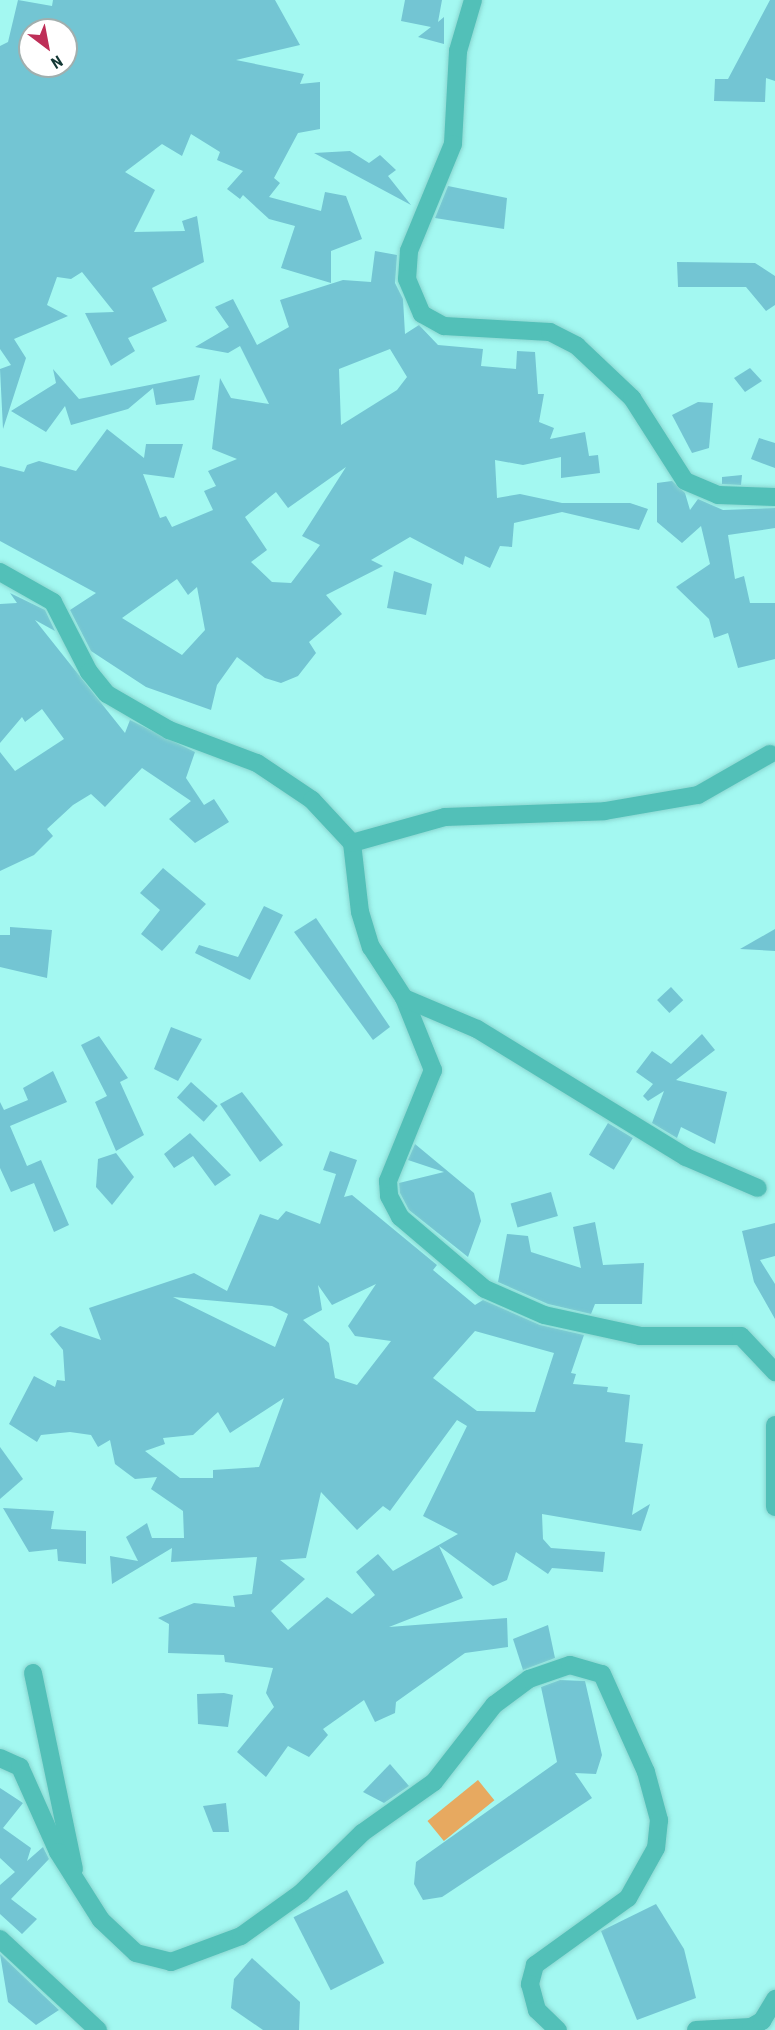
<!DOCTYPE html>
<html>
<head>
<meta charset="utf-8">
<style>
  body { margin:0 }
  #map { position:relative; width:775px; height:2030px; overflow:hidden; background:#a3f8f1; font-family:"Roboto Condensed",sans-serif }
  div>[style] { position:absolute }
  .green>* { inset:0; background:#e7a960; transform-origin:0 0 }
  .building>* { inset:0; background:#73c5d3; transform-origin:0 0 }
  .roads { filter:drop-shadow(0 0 2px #89d5cf) drop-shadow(0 0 2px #89d5cf) }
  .minor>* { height:18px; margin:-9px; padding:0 9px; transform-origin:9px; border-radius:9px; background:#52c0b8 }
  span { translate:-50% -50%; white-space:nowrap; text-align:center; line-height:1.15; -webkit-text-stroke:4.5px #fff; paint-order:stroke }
  .north { position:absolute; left:18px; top:18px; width:60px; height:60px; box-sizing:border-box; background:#fff; border:2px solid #a1afae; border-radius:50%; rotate:148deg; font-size:16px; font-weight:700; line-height:24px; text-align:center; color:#133734 }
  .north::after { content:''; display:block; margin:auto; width:21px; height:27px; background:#be2f58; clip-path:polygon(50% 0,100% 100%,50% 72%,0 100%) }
</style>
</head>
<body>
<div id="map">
  <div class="green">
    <i style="left:478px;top:1780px;width:26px;height:65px;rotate:51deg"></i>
  </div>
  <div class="building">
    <i style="clip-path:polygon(evenodd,18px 0,52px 6px,53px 0,275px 0,300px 45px,236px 60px,304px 74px,300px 84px,320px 82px,320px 129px,298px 133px,274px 178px,280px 183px,269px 197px,321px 211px,325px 192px,346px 196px,362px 239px,331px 251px,331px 283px,281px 268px,295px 226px,269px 219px,243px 195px,240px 199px,227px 189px,243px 171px,217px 160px,220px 152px,191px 134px,182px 156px,162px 144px,125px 172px,155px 190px,134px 232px,185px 231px,182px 221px,197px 216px,204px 262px,152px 288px,167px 321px,128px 338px,135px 351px,111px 366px,85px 313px,114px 312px,82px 272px,71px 279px,57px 277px,47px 305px,68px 316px,14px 339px,26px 358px,3px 429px,0 369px,11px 365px,0 349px,0 46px,8px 42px,18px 0,30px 30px,66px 30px,66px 66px,30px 66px,30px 30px)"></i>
    <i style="clip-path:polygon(405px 0,442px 0,438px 22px,444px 17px,444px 44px,418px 37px,431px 27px,401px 21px)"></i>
    <i style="clip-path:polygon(770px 0,775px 0,775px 81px,766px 78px,765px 102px,714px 101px,715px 79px,728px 79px)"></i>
    <i style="clip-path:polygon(350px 151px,369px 163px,380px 155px,396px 170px,388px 176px,411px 205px,314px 153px)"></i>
    <i style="clip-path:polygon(448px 186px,507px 198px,504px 229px,435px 218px)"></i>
    <i style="clip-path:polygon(evenodd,375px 251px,397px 255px,395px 283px,403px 299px,405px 334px,419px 325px,438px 345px,483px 349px,481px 366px,516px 369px,517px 351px,535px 352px,538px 394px,544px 394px,539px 422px,554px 428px,550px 439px,585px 432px,589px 456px,598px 455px,600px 473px,561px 478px,561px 457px,523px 465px,495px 460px,497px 498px,520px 494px,562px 503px,630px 503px,648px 509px,639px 530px,562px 512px,514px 523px,512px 547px,500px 546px,490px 568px,465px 556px,463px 565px,410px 537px,371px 560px,383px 566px,326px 595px,342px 614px,309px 642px,316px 653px,298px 676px,281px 683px,265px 678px,237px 657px,217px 685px,211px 710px,146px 687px,91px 651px,70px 610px,96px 593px,0 541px,0 466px,24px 472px,27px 465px,39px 461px,76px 471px,107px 429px,144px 458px,146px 444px,183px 444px,174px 478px,143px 474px,160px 518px,166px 516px,172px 527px,213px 510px,204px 491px,216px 486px,208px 471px,237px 459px,212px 449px,220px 378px,231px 398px,269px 404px,240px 346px,228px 353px,195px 347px,229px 327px,215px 307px,233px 299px,257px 345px,289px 327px,280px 300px,343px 280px,371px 282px,375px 251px,390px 349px,407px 377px,397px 390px,341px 425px,339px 369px,390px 349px,375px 251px,346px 467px,302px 536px,320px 545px,291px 583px,272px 582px,251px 562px,267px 550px,245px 517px,276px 492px,288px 508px,346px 467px,375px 251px,177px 579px,188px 595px,197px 587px,205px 630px,182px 655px,122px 618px,177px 579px)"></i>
    <i style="clip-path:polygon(677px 262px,755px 263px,775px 276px,775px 305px,766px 311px,746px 287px,678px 287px)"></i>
    <i style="clip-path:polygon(750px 368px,762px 381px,745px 392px,734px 378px)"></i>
    <i style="clip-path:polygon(53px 369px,79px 399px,200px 375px,194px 400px,156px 405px,153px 388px,128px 409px,71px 425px,65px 406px,46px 432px,11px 411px,56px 383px)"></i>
    <i style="clip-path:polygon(698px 402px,713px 403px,709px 448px,692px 453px,672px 415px)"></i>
    <i style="clip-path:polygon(759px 438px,775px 443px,775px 468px,751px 459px)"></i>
    <i style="clip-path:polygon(742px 475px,741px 485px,722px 484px,722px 477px)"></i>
    <i style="clip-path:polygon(672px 481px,685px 493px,690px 510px,698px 499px,723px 510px,775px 508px,775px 528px,728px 535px,735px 579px,744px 576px,750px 603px,775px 603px,775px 659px,738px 668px,728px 633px,714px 638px,709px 619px,676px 587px,710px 564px,701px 526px,682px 543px,657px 522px,657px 483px)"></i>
    <i style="clip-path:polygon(394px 571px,432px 584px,426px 615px,387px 608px)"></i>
    <i style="clip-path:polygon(10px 593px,45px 610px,55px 631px,35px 620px,125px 733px,130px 720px,195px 752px,186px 778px,204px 805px,214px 799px,229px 822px,195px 843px,169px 819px,191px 801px,142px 768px,105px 807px,91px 794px,73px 805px,47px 829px,53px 836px,34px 855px,0 871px,0 752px,15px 771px,64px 739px,42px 709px,25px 722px,22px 717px,0 743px,0 604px,17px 603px)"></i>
    <i style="clip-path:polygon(163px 868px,206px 904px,162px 951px,141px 934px,160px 910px,140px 893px)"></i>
    <i style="clip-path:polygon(264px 906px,283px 915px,250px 980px,195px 953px,199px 945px,238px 957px)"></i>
    <i style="clip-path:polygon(316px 918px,390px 1027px,373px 1040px,294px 932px)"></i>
    <i style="clip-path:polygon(10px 927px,52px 930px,47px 978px,0 967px,0 935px,10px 935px)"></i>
    <i style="clip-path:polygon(775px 929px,775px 951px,740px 949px)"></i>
    <i style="left:671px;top:987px;width:18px;height:19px;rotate:47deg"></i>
    <i style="clip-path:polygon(171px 1027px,202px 1039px,178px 1081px,154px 1069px)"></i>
    <i style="clip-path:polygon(702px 1034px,715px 1050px,676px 1080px,727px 1092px,715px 1144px,681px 1127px,677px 1138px,652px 1123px,664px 1091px,648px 1101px,643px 1096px,653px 1084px,636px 1072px,652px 1051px,671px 1064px)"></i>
    <i style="clip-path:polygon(99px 1036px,128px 1078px,120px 1082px,144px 1135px,116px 1151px,95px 1102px,107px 1096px,81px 1045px)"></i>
    <i style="clip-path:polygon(53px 1071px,67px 1102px,10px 1126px,27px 1166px,41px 1160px,69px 1225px,54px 1232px,34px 1183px,11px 1192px,0 1168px,0 1102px,4px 1110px,28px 1100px,23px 1088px)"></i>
    <i style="left:191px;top:1082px;width:36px;height:21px;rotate:42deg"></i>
    <i style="clip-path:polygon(242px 1092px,283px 1145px,260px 1162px,220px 1104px)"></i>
    <i style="left:608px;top:1123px;width:29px;height:37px;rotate:31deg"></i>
    <i style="clip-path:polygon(190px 1133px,231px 1175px,215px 1186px,193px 1156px,174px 1168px,164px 1154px)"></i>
    <i style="clip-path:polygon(415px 1144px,474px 1193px,481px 1221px,468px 1257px,409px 1210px,400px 1193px,399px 1183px,444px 1172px,408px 1160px)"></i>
    <i style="clip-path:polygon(evenodd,330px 1151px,357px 1160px,344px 1197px,352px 1195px,437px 1265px,433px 1270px,475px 1305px,483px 1300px,540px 1325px,584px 1335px,571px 1373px,576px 1374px,573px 1384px,608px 1387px,607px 1392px,630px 1395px,625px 1442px,643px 1444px,632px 1515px,650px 1504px,641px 1531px,542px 1514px,543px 1539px,551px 1548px,605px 1552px,603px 1572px,552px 1568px,548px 1574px,516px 1552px,507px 1580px,493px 1586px,439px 1546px,463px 1598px,389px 1627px,507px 1618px,508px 1647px,465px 1653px,396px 1702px,395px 1713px,375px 1722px,364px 1700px,323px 1729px,328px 1735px,309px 1757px,288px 1746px,266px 1777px,237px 1752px,274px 1707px,266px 1693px,273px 1668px,225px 1662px,224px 1655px,168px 1653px,169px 1624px,158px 1618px,194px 1603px,235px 1607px,233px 1596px,252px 1594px,257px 1557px,171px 1562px,172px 1548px,112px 1584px,110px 1556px,138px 1561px,126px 1537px,147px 1523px,152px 1538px,184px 1538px,183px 1511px,151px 1489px,157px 1477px,135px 1479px,115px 1464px,110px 1440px,98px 1447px,91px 1435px,70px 1432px,41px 1435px,37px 1442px,9px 1424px,34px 1376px,55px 1387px,57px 1380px,65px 1381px,63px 1350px,50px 1334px,60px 1326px,101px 1340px,89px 1308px,194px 1273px,227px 1291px,260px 1214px,278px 1220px,286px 1211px,320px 1224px,336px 1174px,323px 1170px,330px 1151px,376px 1284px,348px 1326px,355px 1336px,391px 1341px,357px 1385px,335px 1378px,329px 1343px,303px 1320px,322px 1310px,318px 1285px,332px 1305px,376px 1284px,330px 1151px,173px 1297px,272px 1306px,288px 1314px,275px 1347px,173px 1297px,330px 1151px,475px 1331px,554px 1353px,535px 1412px,477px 1411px,433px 1378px,475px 1331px,330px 1151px,284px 1398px,259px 1467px,213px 1470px,213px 1478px,180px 1478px,145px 1451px,165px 1444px,163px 1438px,193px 1435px,218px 1412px,230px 1433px,284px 1398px,330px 1151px,457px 1420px,467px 1426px,423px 1516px,458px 1534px,393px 1571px,378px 1554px,356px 1572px,375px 1595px,352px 1614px,327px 1597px,288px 1630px,271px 1611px,305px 1579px,280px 1560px,306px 1558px,321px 1492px,357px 1530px,383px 1506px,390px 1511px,457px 1420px)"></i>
    <i style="clip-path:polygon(116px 1153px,134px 1177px,112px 1205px,96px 1187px,98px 1159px)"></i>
    <i style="left:551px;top:1192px;width:25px;height:42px;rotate:74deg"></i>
    <i style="clip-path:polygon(595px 1222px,603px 1265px,644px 1263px,642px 1304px,595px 1304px,591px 1314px,548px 1304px,498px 1282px,507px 1234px,528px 1236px,531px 1252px,581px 1268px,573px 1227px)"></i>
    <i style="clip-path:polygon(775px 1223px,775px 1256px,760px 1260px,775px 1284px,775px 1319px,754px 1282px,742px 1231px)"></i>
    <i style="clip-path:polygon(0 1447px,23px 1479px,0 1499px)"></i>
    <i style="clip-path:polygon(3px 1508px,54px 1511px,51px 1529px,86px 1531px,86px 1564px,58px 1561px,57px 1549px,29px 1552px)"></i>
    <i style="clip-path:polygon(548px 1625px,555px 1658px,523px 1670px,513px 1639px)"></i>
    <i style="clip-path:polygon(560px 1680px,585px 1681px,602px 1755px,596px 1774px,575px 1773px,592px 1798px,442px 1897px,423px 1900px,414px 1884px,416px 1862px,557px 1762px,541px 1687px)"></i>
    <i style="clip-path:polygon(224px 1693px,233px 1695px,228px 1727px,198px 1724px,197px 1694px)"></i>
    <i style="clip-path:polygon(390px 1764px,409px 1786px,384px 1803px,363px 1792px)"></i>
    <i style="clip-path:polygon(0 1788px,23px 1803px,3px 1828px,31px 1848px,27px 1861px,43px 1847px,49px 1859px,11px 1899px,37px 1919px,22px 1934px,0 1914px,0 1885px,15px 1872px,0 1858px)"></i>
    <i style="clip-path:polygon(226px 1803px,229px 1832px,213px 1832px,203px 1806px)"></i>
    <i style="left:347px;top:1890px;width:82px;height:60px;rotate:63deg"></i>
    <i style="clip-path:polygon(656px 1904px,684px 1949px,696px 1998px,637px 2020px,601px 1931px)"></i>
    <i style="clip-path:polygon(0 1954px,43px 1995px,59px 2010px,36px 2025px,8px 2002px)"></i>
    <i style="clip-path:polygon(252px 1958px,300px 2002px,299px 2030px,263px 2030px,231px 2008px,234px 1979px)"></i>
  </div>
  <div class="roads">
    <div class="minor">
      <i style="left:473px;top:0;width:53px;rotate:106.4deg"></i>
      <i style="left:458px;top:51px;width:93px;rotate:93.1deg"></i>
      <i style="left:453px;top:144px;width:116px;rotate:112.4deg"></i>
      <i style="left:409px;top:251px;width:28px;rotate:94deg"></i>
      <i style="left:407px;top:279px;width:38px;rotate:67deg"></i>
      <i style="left:422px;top:314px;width:25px;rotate:29deg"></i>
      <i style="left:444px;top:326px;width:106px;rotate:3.2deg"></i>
      <i style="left:550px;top:332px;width:30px;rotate:27deg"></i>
      <i style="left:577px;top:346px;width:76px;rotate:43.4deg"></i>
      <i style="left:632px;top:398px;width:98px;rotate:57.4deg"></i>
      <i style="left:685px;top:481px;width:36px;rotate:23deg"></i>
      <i style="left:718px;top:495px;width:57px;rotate:2deg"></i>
      <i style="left:0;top:572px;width:61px;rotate:29.5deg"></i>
      <i style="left:53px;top:602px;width:79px;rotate:62.8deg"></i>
      <i style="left:89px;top:672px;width:28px;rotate:51deg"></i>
      <i style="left:107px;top:694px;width:72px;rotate:30.1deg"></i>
      <i style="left:169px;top:730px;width:94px;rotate:20.6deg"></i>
      <i style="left:257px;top:763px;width:66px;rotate:33.9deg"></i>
      <i style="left:312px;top:800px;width:59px;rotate:47.1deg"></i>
      <i style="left:352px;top:843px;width:69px;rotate:83.4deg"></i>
      <i style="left:360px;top:912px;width:37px;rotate:73deg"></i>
      <i style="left:371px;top:947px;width:61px;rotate:57.1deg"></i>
      <i style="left:404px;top:998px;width:78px;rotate:68.1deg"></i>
      <i style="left:433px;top:1070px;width:120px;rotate:112.1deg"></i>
      <i style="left:388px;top:1181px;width:15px;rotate:86deg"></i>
      <i style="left:389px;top:1196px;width:24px;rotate:62deg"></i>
      <i style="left:400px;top:1217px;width:111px;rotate:40.3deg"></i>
      <i style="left:485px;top:1289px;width:64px;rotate:23.8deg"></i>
      <i style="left:544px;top:1315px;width:98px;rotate:12.3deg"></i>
      <i style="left:640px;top:1336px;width:101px"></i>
      <i style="left:741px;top:1336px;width:50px;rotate:46.6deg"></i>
      <i style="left:352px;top:843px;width:97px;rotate:-15.6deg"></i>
      <i style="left:445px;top:817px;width:160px;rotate:-2.1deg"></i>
      <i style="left:605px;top:811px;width:94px;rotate:-9.8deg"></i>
      <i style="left:698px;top:795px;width:83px;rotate:-29.7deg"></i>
      <i style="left:404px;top:998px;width:79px;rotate:23deg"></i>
      <i style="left:477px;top:1029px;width:245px;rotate:31.5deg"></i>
      <i style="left:686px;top:1157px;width:78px;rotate:23.3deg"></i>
      <i style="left:775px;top:1425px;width:82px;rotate:90deg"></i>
      <i style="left:33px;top:1673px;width:200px;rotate:78.2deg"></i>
      <i style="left:0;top:1758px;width:22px;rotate:24deg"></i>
      <i style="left:20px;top:1767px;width:93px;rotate:65.9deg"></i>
      <i style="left:58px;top:1852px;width:80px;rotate:57.7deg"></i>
      <i style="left:101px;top:1920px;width:48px;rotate:43.3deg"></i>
      <i style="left:136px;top:1953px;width:36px;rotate:14deg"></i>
      <i style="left:171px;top:1962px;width:75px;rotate:-20.4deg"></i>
      <i style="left:241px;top:1936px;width:74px;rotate:-35.6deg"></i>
      <i style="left:301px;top:1893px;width:86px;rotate:-44.5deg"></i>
      <i style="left:362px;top:1833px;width:88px;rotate:-35.3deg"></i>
      <i style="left:434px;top:1782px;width:98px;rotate:-52.1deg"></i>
      <i style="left:494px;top:1705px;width:44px;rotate:-36.6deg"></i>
      <i style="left:529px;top:1679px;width:43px;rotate:-18.9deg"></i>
      <i style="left:570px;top:1665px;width:33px;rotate:16deg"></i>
      <i style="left:602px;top:1674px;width:107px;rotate:65.8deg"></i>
      <i style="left:646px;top:1772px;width:50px;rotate:74.8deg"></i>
      <i style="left:659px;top:1820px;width:28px;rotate:96deg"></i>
      <i style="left:656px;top:1848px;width:57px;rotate:119.2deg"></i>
      <i style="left:628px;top:1898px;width:115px;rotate:144.2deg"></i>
      <i style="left:535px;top:1965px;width:20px;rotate:105deg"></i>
      <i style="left:530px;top:1984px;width:27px;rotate:75deg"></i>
      <i style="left:537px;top:2010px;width:29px;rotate:44deg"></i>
      <i style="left:0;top:1939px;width:134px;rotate:42.9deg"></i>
      <i style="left:696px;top:2030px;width:55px;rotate:-3.1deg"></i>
      <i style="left:751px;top:2027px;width:13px;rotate:-29deg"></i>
      <i style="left:762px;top:2021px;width:26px;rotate:-59deg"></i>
    </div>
  </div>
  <div class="north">N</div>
</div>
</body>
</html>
